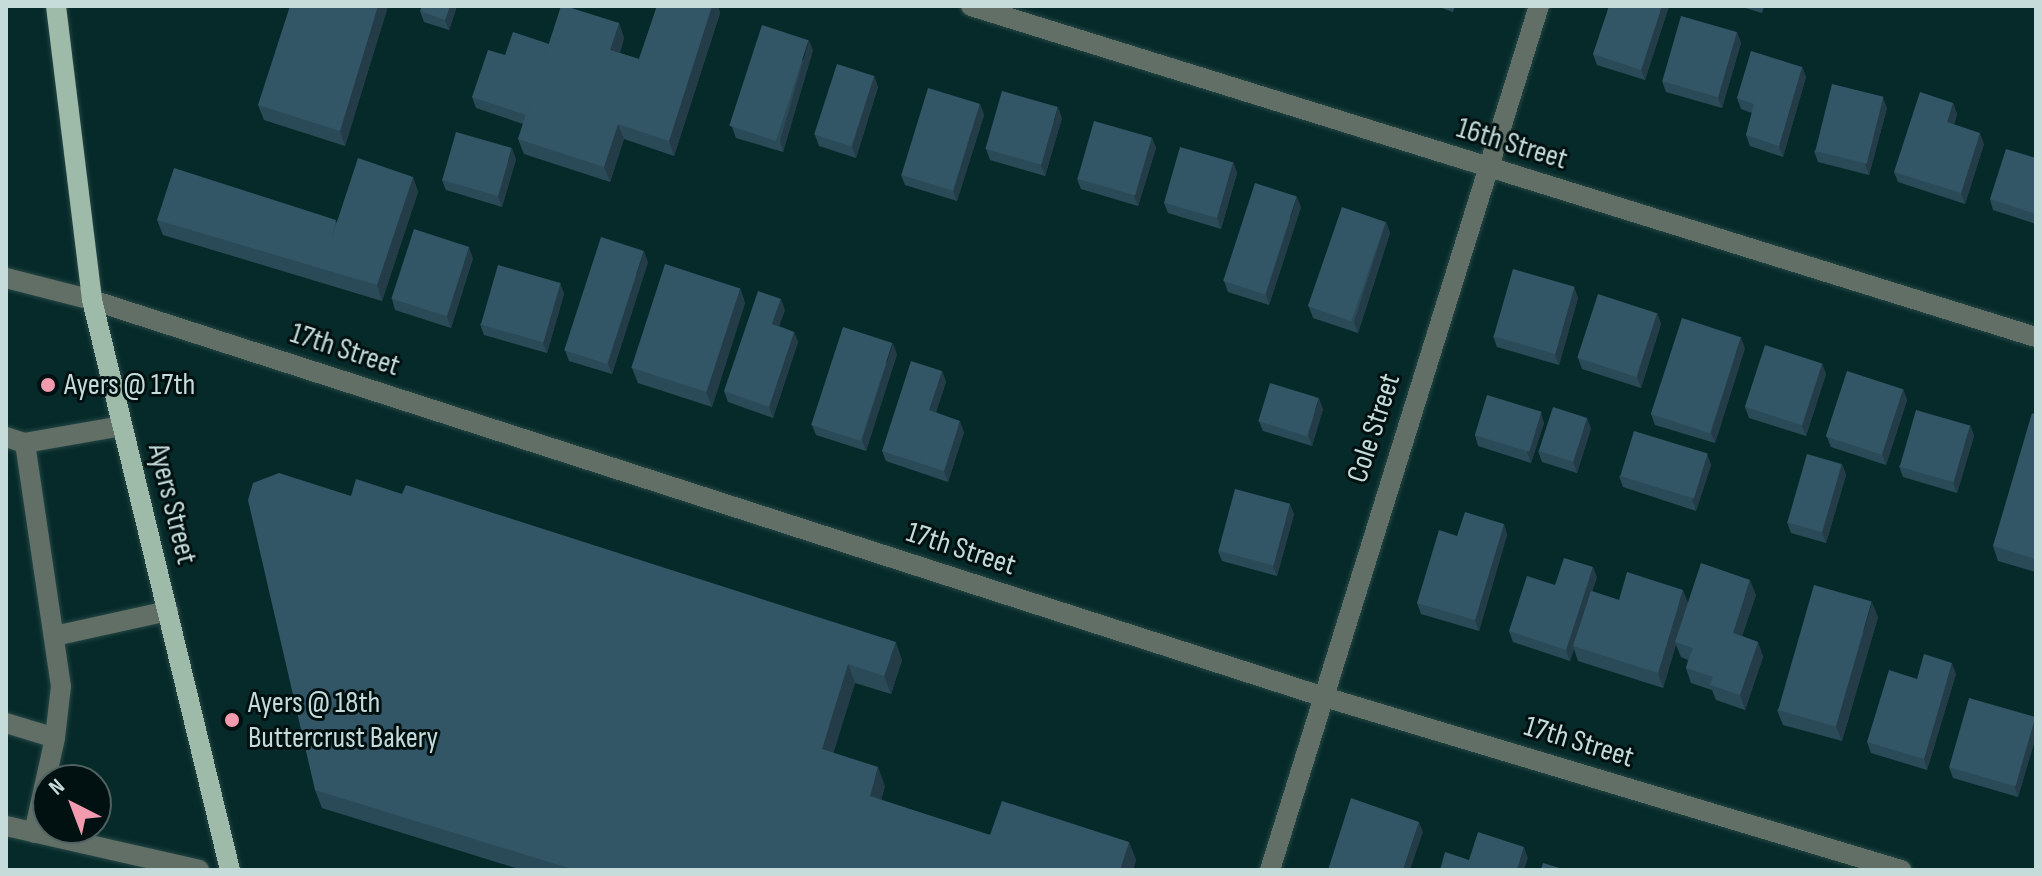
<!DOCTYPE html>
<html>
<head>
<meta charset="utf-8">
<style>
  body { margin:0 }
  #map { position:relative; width:2042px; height:876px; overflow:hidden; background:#062a29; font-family:"Sofia Sans Condensed",sans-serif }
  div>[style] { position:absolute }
  .roads { filter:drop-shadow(0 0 2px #254645) drop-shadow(0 0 2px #254645) }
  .minor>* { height:20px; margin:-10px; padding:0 10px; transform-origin:10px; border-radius:10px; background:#616f66 }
  .major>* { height:20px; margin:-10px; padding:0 10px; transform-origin:10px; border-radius:10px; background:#9ebba9 }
  .wall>* { inset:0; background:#2b4a58 }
  .shaded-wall>* { inset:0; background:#233c47 }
  .building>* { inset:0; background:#325666; transform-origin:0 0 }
  .dots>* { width:22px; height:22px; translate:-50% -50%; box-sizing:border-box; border:4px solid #011010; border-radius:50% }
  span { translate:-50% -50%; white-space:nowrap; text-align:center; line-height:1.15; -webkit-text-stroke:6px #011010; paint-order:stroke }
  .street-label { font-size:30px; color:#c5dcdb }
  .poi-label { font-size:30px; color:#c5dcdb }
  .left { translate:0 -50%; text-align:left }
  .frame { position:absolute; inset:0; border:8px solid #c5dcdb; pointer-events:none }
  .north { position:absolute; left:32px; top:764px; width:80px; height:80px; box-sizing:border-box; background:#011010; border:2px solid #4f6261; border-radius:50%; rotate:318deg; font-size:22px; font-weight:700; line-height:32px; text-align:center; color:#c5dcdb }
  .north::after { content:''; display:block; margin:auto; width:28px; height:36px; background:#f29aae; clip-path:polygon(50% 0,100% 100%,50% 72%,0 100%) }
</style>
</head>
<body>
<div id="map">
  <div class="roads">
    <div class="minor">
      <i style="left:971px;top:6px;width:1115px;rotate:17.27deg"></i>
      <i style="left:6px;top:278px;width:89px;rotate:14.3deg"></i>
      <i style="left:92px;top:300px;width:1291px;rotate:17.86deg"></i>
      <i style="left:1321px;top:696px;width:606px;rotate:16.7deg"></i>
      <i style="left:6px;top:437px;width:20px;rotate:18deg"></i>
      <i style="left:25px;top:443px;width:246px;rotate:81.6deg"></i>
      <i style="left:61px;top:686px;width:52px;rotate:96.6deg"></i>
      <i style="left:25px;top:443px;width:98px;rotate:-9.9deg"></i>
      <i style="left:54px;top:636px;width:117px;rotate:-12.4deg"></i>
      <i style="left:6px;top:723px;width:51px;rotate:17deg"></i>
      <i style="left:55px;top:738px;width:97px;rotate:102.5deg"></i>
      <i style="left:6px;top:826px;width:198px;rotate:12.8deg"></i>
      <i style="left:1270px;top:870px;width:905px;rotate:-72.71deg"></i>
    </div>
    <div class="major">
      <i style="left:56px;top:6px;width:296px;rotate:83deg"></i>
      <i style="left:92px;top:300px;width:586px;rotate:76.39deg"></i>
    </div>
  </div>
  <div class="wall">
    <i style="clip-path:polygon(388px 6px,345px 146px,264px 120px,258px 105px)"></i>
    <i style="clip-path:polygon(457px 6px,449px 30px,424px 22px,420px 11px)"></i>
    <i style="clip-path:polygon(657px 6px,718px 6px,720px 13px,674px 156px,624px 139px,610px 182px,524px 154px,518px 139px,523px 124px,476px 108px,472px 97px,505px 55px,549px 44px,619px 23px,624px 38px,620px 53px,639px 59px)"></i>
    <i style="clip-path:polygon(1436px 6px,1455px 6px,1453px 12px)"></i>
    <i style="clip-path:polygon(1669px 6px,1645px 80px,1597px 65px,1593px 54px)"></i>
    <i style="clip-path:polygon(1739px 6px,1764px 6px,1762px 13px)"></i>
    <i style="clip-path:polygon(1737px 32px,1741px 43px,1722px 108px,1666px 92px,1662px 81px)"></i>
    <i style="clip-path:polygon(813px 50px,783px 152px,736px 138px,732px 127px)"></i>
    <i style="clip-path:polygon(1802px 67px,1806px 77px,1783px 157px,1750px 146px,1746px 135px,1752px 113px,1741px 109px,1737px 98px)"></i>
    <i style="clip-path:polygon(874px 76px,878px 87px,856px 158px,819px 146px,815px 135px)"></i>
    <i style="clip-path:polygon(1953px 103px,1957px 114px,1954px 125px,1984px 144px,1965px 204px,1898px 182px,1894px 172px)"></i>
    <i style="clip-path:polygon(980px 104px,984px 115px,957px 201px,905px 185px,901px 175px)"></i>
    <i style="clip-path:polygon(1887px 108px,1869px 175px,1818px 162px,1814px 151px)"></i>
    <i style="clip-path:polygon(1062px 118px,1045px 176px,990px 160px,986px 149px)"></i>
    <i style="clip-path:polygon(1152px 138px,1156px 148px,1138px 206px,1081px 189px,1077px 179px)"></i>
    <i style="clip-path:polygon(2036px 158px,2036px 224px,1993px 210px,1990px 199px)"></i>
    <i style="clip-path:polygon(516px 159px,502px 207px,446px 190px,442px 180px)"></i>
    <i style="clip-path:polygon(1233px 162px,1237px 173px,1221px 229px,1168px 213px,1164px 203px)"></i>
    <i style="clip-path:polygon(413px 177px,418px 192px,382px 301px,163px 235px,157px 220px,337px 222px)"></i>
    <i style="clip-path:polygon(1301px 207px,1269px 305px,1228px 292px,1224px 281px)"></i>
    <i style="clip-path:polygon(1386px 222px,1390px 233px,1358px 333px,1313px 318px,1309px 307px)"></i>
    <i style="clip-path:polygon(473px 258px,451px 328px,395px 310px,392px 299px)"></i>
    <i style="clip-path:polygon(648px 262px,612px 374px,569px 361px,565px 350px)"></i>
    <i style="clip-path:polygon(560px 283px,564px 294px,547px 353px,484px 335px,480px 324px)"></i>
    <i style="clip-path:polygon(1574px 287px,1578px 298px,1559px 365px,1497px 347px,1493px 336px)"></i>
    <i style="clip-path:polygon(740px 288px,745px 303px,712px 407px,638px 383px,632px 368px)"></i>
    <i style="clip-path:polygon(785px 310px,779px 326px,794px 332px,798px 342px,773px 418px,728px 402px,724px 391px)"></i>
    <i style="clip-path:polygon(1657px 313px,1661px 324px,1641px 388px,1582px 369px,1578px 358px)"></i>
    <i style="clip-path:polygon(1745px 348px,1715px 443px,1655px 425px,1651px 414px)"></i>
    <i style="clip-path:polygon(897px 354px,866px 451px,816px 435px,812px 425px)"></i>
    <i style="clip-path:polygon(1822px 364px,1826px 374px,1806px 436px,1749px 418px,1745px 407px)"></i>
    <i style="clip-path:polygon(942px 371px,946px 382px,936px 412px,964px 432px,948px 482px,886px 461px,882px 451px)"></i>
    <i style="clip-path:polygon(1903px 389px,1907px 400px,1886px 465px,1831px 447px,1827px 437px)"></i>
    <i style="clip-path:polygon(1323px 409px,1312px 446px,1263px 431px,1259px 421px)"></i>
    <i style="clip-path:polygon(2036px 415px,2036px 572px,1998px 561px,1993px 546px)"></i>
    <i style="clip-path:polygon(1544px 423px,1531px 463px,1478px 446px,1475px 435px)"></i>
    <i style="clip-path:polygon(1970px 425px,1974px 436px,1957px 493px,1903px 477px,1899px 466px)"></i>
    <i style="clip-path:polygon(1591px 428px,1577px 473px,1542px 462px,1538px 451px)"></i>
    <i style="clip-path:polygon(1707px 454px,1711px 465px,1696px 511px,1623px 487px,1619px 476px)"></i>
    <i style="clip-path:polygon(1842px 464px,1846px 475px,1826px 543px,1791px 533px,1787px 522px)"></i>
    <i style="clip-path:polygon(351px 496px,902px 660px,891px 694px,855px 683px,833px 753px,885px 786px,881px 800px,990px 835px,1129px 842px,1136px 860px,1133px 870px,522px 870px,322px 808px,315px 790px)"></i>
    <i style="clip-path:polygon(1294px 514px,1277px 576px,1222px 561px,1218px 551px)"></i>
    <i style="clip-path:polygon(1504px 524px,1507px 535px,1479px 631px,1421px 614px,1417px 603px,1457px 536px)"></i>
    <i style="clip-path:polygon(1597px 577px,1592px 591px,1619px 600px,1688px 603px,1756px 595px,1742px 636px,1758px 642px,1763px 657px,1745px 710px,1716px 700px,1712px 690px,1691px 683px,1686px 668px,1688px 660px,1681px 657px,1676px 645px,1663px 688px,1578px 661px,1574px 649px,1570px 661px,1513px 642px,1509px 631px,1555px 585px)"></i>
    <i style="clip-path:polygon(1878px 617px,1842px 741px,1783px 725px,1777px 710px)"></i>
    <i style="clip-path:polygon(1956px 674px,1927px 770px,1871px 753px,1867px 742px)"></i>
    <i style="clip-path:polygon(2036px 721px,2036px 736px,2018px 797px,1953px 778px,1949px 767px)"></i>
  </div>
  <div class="shaded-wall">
    <i style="clip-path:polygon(378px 6px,388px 6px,345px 146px,340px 131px)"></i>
    <i style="clip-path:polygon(450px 6px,457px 6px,449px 30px,445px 20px)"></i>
    <i style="clip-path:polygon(712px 6px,718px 6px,720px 13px,674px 156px,669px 141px)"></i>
    <i style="clip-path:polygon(1662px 6px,1669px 6px,1645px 80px,1641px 70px)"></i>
    <i style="clip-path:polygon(619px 23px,624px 38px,616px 65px,610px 50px)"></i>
    <i style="clip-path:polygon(1737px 32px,1741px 43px,1722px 108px,1718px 98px)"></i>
    <i style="clip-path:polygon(809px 40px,813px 50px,783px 152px,780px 141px)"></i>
    <i style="clip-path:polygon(1802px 67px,1806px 77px,1783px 157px,1779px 146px)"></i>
    <i style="clip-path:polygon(874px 76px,878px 87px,856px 158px,852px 147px)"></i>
    <i style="clip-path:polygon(1883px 97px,1887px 108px,1869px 175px,1865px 164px)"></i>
    <i style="clip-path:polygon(1953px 103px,1957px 114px,1951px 133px,1947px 122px)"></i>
    <i style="clip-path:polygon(980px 104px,984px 115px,957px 201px,953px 191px)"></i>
    <i style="clip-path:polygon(1058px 107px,1062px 118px,1045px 176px,1041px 165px)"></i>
    <i style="clip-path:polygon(618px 124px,624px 139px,610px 182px,604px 167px)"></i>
    <i style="clip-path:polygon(1980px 133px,1984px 144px,1965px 204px,1961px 193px)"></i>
    <i style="clip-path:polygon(1152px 138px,1156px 148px,1138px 206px,1134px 196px)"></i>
    <i style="clip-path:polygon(512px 148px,516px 159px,502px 207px,498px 196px)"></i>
    <i style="clip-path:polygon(1233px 162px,1237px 173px,1221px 229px,1217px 218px)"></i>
    <i style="clip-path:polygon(413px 177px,418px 192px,382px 301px,377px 285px)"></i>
    <i style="clip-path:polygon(1297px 197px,1301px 207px,1269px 305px,1266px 294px)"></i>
    <i style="clip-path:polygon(1386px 222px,1390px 233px,1358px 333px,1354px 322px)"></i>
    <i style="clip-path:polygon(469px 247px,473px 258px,451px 328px,447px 317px)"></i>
    <i style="clip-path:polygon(644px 251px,648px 262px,612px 374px,608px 363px)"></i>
    <i style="clip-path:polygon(560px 283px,564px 294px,547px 353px,543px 343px)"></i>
    <i style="clip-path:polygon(1574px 287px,1578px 298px,1559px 365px,1555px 355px)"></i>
    <i style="clip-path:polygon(740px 288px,745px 303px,712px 407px,706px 392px)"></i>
    <i style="clip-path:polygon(781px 299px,785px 310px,776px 334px,772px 324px)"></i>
    <i style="clip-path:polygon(1657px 313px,1661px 324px,1641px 388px,1637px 377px)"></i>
    <i style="clip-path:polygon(794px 332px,798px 342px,773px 418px,769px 407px)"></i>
    <i style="clip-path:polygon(1741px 337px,1745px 348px,1715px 443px,1711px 433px)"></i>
    <i style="clip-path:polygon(893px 343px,897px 354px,866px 451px,862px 440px)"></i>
    <i style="clip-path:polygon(1822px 364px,1826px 374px,1806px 436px,1802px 426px)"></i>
    <i style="clip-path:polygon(942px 371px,946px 382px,933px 421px,929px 410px)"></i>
    <i style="clip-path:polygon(1903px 389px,1907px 400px,1886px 465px,1882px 454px)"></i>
    <i style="clip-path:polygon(1319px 398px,1323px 409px,1312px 446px,1308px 435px)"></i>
    <i style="clip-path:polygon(1541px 412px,1544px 423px,1531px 463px,1527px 452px)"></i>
    <i style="clip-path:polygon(1587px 418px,1591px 428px,1577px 473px,1573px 462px)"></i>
    <i style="clip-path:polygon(960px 421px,964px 432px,948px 482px,944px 471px)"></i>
    <i style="clip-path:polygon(1970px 425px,1974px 436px,1957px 493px,1953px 482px)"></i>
    <i style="clip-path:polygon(1707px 454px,1711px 465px,1696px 511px,1692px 500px)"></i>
    <i style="clip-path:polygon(1842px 464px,1846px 475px,1826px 543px,1822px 532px)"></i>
    <i style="clip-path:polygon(1290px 504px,1294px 514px,1277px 576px,1273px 566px)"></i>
    <i style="clip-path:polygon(1504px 524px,1507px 535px,1479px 631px,1475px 620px)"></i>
    <i style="clip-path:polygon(1593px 567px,1597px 577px,1575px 646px,1573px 646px,1574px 649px,1570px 661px,1566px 650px)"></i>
    <i style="clip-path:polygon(1750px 580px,1756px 595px,1738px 648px,1733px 633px)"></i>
    <i style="clip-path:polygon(1683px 590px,1689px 605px,1675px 642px,1676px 645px,1663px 688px,1658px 673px)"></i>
    <i style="clip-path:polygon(1872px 602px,1878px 617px,1842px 741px,1836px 726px)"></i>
    <i style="clip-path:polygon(896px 642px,902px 660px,891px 694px,884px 676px)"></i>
    <i style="clip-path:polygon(1758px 642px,1763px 657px,1745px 710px,1740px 695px)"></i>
    <i style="clip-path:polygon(1952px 663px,1956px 674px,1927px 770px,1924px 759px)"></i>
    <i style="clip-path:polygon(848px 664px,855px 683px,829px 768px,822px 749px)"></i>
    <i style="clip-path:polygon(2035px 717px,2036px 721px,2036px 736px,2018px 797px,2014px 786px)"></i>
    <i style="clip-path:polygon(878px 767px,885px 786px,877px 815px,870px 796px)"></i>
    <i style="clip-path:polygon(1419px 822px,1423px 832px,1410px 870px,1403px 870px)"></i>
    <i style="clip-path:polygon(1129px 842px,1136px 860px,1133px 870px,1120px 870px)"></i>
    <i style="clip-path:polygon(1524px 847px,1528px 858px,1524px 870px,1517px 870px)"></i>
  </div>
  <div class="building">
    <i style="clip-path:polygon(290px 6px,378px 6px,340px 131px,258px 105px)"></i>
    <i style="clip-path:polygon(422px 6px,450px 6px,445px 20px,420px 11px)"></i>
    <i style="clip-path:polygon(561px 6px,565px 6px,619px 23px,610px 50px,639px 59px,657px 6px,712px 6px,669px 141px,618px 124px,604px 167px,518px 139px)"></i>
    <i style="clip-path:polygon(1609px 6px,1662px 6px,1641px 70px,1593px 54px)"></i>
    <i style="left:1681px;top:16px;width:58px;height:68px;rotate:16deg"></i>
    <i style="left:762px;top:25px;width:49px;height:106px;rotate:18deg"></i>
    <i style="clip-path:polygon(513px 32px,549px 44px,526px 115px,472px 97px,488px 50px,505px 55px)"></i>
    <i style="clip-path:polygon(1751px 51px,1802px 67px,1779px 146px,1746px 135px,1754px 104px,1737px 98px)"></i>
    <i style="left:837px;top:64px;width:39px;height:74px;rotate:18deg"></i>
    <i style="left:1832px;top:84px;width:53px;height:69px;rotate:14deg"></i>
    <i style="left:928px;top:88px;width:54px;height:91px;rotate:17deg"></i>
    <i style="left:1002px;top:91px;width:58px;height:60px;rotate:16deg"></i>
    <i style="clip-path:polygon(1920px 92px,1953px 103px,1947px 122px,1980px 133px,1961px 193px,1894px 172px)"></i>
    <i style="left:1094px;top:121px;width:60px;height:60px;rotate:16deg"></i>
    <i style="left:456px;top:132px;width:58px;height:50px;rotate:16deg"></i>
    <i style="left:1180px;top:147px;width:55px;height:58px;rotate:16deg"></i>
    <i style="clip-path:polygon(2006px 149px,2036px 158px,2036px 214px,1990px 199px)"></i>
    <i style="clip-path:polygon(358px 158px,413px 177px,377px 285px,157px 220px,174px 168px,336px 220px,332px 237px)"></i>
    <i style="left:1255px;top:183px;width:44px;height:103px;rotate:18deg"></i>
    <i style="left:1342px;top:207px;width:46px;height:105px;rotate:19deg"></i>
    <i style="left:414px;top:229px;width:58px;height:73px;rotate:18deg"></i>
    <i style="left:601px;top:237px;width:45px;height:119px;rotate:18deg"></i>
    <i style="left:665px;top:264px;width:79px;height:109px;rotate:18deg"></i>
    <i style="left:498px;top:265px;width:65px;height:62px;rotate:16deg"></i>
    <i style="left:1513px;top:269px;width:64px;height:70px;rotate:16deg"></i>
    <i style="clip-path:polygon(758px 291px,781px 299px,772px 324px,794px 332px,769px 407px,724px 391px)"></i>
    <i style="left:1598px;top:294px;width:62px;height:67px;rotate:18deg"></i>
    <i style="left:1682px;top:318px;width:62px;height:101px;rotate:18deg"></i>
    <i style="left:843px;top:327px;width:52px;height:103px;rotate:18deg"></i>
    <i style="left:1765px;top:345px;width:60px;height:65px;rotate:18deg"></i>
    <i style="clip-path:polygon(911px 361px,942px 371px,929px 410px,960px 421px,944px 471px,882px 451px)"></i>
    <i style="left:1847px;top:371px;width:59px;height:69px;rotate:18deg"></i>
    <i style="left:1270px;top:383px;width:51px;height:40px;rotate:17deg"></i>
    <i style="left:1487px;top:395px;width:57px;height:42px;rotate:17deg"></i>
    <i style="left:1553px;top:407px;width:36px;height:46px;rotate:18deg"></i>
    <i style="left:1916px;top:410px;width:56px;height:59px;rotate:16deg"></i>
    <i style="clip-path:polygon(2032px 413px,2036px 415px,2036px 559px,1993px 546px)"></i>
    <i style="left:1634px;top:431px;width:77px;height:47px;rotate:17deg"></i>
    <i style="left:1807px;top:454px;width:36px;height:71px;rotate:16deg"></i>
    <i style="clip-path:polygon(279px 473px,351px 496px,356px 479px,402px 494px,406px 485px,896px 642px,884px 676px,848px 664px,822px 749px,878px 767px,870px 796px,990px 835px,1002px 801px,1129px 842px,1120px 870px,575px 870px,315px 790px,248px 500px,253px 483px)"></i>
    <i style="left:1235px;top:489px;width:57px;height:64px;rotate:15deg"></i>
    <i style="clip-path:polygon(1465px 512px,1504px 524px,1475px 620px,1417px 603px,1439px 530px,1457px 536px)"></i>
    <i style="clip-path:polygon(1564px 558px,1593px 567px,1566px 650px,1509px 631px,1527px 576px,1555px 585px)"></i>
    <i style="clip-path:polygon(1701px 563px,1750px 580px,1733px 633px,1758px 642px,1740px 695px,1710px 685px,1713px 677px,1686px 668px,1693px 648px,1675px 642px)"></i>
    <i style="clip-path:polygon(1627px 572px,1683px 590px,1658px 673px,1573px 646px,1591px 591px,1619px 600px)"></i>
    <i style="left:1814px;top:585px;width:60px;height:130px;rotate:16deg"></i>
    <i style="clip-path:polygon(1924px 654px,1952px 663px,1924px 759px,1867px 742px,1889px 670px,1917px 679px)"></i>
    <i style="left:1969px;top:698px;width:69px;height:72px;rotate:16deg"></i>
    <i style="clip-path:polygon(1351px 798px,1419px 822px,1403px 870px,1328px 870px)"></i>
    <i style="clip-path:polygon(1478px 832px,1524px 847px,1517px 870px,1440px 870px,1445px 852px,1469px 860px)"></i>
    <i style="clip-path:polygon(1543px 863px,1566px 870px,1541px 870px)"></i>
  </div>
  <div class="dots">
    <i style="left:48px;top:385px;background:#f29aae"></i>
    <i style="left:232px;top:720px;background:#f29aae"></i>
  </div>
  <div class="street-label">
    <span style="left:1512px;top:144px;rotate:17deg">16th Street</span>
    <span style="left:345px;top:350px;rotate:18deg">17th Street</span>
    <span style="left:1374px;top:428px;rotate:-72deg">Cole Street</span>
    <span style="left:172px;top:504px;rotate:76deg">Ayers Street</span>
    <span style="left:961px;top:549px;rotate:18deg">17th Street</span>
    <span style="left:1579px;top:742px;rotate:17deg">17th Street</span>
  </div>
  <div class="poi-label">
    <span class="left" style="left:64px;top:385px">Ayers @ 17th</span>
    <span class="left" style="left:248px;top:720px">Ayers @ 18th<br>Buttercrust Bakery</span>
  </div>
  <div class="frame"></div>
  <div class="north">N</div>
</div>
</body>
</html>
